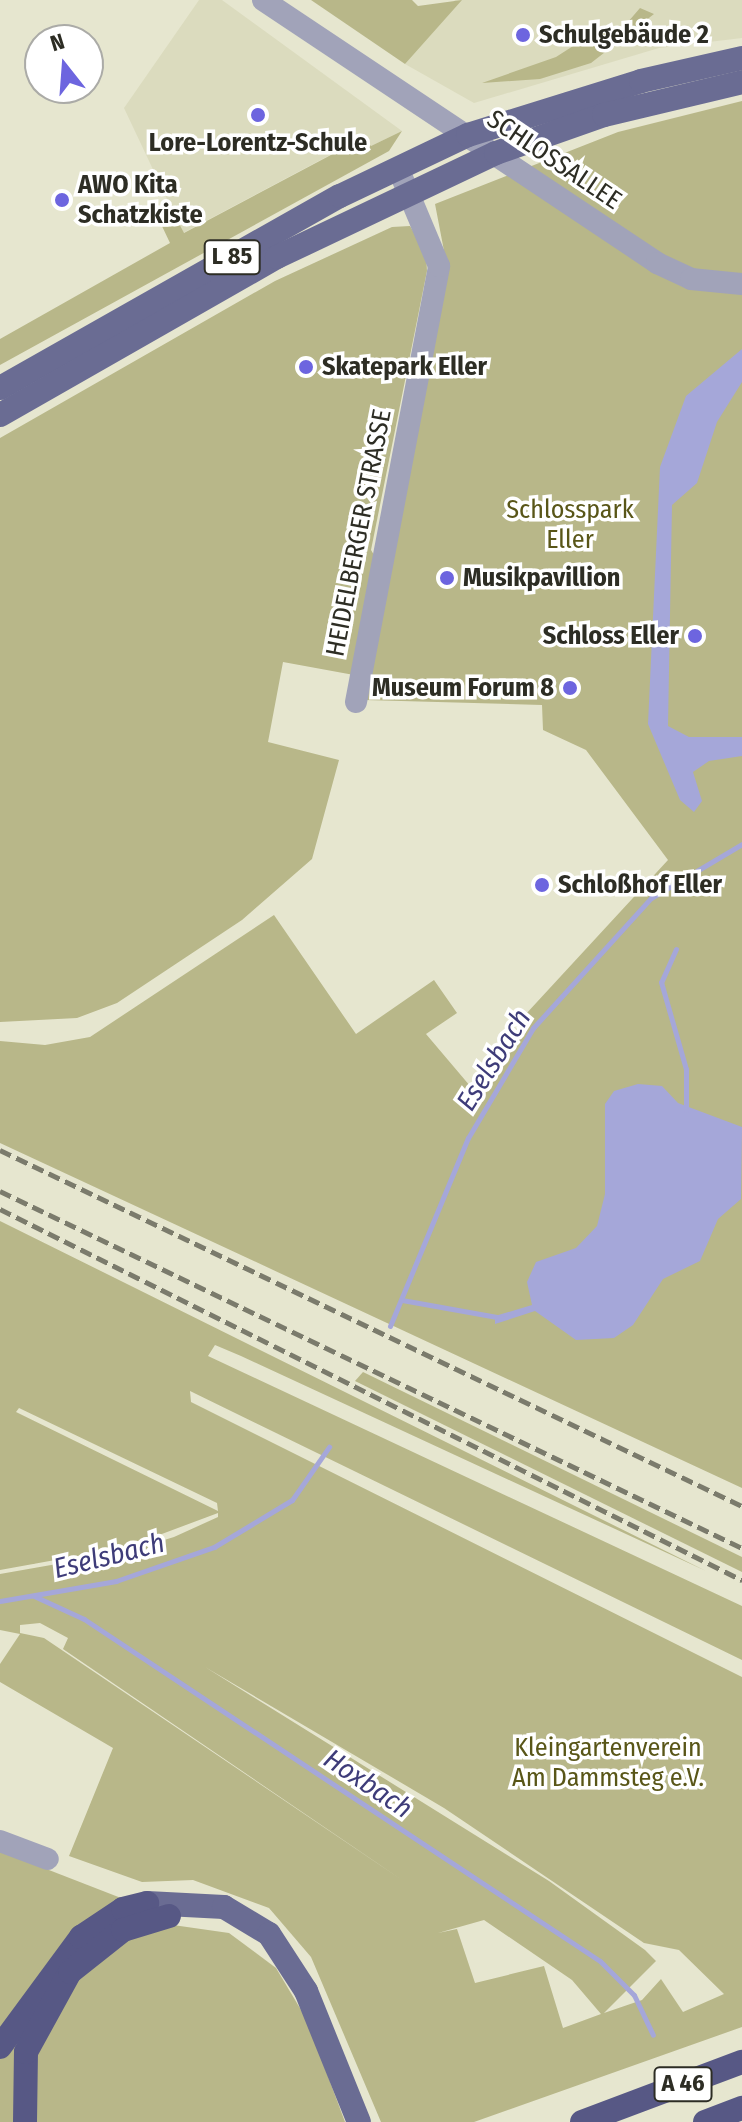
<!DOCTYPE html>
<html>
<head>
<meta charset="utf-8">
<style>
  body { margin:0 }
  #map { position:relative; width:742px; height:2122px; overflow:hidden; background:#e6e6cf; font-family:"Fira Sans Condensed",sans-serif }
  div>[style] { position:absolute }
  .built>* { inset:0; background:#dbdbbe }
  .green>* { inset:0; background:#b8b789 }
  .water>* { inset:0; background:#a5a7d9 }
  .stream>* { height:5px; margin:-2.5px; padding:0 2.5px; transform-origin:2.5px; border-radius:2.5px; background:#a5a7d9 }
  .minor>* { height:22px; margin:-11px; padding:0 11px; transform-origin:11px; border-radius:11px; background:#a1a3b9 }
  .major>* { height:24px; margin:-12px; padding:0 12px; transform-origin:12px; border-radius:12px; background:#6a6c93 }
  .highway>* { height:24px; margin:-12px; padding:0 12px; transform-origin:12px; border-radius:12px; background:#575885 }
  .rail>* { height:5px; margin-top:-2.5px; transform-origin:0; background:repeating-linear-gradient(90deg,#7b7b6c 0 12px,transparent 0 18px) }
  .dots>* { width:22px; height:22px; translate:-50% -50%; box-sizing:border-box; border:4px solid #fff; border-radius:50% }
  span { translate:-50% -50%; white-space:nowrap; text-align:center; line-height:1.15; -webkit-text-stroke:7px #fff; paint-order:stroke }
  .shield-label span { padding:2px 6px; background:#fff; border:2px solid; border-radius:6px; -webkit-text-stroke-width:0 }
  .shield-label { font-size:24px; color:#2d2d24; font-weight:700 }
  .poi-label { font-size:26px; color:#2d2d24; font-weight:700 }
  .left { translate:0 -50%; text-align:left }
  .right { translate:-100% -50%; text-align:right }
  .street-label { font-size:26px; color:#2d2d24 }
  .park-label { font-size:26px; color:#595618 }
  .water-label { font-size:28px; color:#3e3c79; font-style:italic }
  .north { position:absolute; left:24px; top:24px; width:80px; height:80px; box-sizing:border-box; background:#fff; border:2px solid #ababa7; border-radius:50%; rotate:343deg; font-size:22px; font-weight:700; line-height:32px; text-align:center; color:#2d2d24 }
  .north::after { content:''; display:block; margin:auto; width:28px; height:36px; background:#6d65df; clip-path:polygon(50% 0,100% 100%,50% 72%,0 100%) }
</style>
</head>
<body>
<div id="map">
  <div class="built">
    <i style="clip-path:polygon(199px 0,222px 0,402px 131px,371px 146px,362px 138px,183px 233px,124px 108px)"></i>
    <i style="clip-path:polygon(455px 0,742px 0,742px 38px,659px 48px,474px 103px,405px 64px)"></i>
  </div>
  <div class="green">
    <i style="clip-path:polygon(311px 0,412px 0,418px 6px,462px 0,405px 64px)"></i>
    <i style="clip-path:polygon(640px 8px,654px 14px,591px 63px,540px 79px,482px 83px,556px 57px,598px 30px,609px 44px)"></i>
    <i style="clip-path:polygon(742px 101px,742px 1488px,0 1143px,0 1041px,45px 1045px,90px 1037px,274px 915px,356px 1034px,434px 980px,457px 1013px,426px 1034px,476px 1093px,525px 1015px,668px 860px,586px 750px,543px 730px,542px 705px,365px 700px,445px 256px,435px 204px,618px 132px)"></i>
    <i style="clip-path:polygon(402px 131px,389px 151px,0 365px,0 339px,170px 243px,161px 224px,175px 216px,184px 233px,363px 138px,371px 146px)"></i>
    <i style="clip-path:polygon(410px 226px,426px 252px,427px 271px,371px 550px,380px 565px,354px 675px,283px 662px,268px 742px,339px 760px,312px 859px,242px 920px,117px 1003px,77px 1018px,0 1022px,0 438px,275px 281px,392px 227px)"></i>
    <i style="clip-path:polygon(evenodd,0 1221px,706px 1571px,241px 1356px,215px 1345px,208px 1356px,742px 1606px,742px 1660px,190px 1391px,191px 1402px,742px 1677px,742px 2027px,474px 2122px,381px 2122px,311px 1957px,269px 1908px,193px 1880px,142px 1882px,69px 1856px,113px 1748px,0 1682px,0 1664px,20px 1634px,0 1630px,0 1574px,125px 1552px,174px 1537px,218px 1517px,218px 1513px,127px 1547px,0 1570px,0 1221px,19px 1408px,217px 1503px,218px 1511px,16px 1412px,19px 1408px,0 1221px,40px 1623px,68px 1638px,63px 1649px,405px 1882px,44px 1638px,20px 1633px,20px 1625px,40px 1623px,0 1221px,205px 1667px,444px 1808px,644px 1943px,679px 1950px,724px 1994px,683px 2012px,661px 1979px,642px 2000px,604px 2013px,656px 1961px,645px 1950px,549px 1881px,205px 1667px,0 1221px,484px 1920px,572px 1980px,601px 2014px,563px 2028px,544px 1966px,475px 1983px,457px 1929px,438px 1933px,484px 1920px)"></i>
    <i style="clip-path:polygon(363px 1372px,742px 1557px,742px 1572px,355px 1381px)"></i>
    <i style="clip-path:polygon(0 1851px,121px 1898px,0 2035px)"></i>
    <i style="clip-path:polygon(166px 1924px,229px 1933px,276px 1968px,307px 2020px,345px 2122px,35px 2122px,31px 2101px,39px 2041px,67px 1990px,114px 1942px)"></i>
    <i style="clip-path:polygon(56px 1975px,18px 2122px,0 2122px,0 2059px)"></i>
  </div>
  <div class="water">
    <i style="clip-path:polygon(742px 349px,742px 382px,717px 422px,697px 483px,672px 505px,668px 726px,689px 737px,742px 737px,742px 756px,709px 761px,693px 772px,702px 801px,694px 812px,680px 800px,648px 724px,660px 467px,686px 396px)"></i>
    <i style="clip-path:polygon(638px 1084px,662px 1086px,678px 1103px,742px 1127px,741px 1199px,718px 1219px,700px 1261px,663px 1279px,633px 1325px,614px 1338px,576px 1340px,535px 1311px,495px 1324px,495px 1316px,532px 1305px,527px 1282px,536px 1262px,576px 1248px,597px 1226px,605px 1194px,605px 1104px,614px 1091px)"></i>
  </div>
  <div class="stream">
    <i style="left:676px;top:949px;width:36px;rotate:114deg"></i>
    <i style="left:661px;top:982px;width:91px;rotate:74deg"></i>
    <i style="left:686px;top:1069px;width:41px;rotate:90deg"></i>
    <i style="left:402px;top:1300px;width:102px;rotate:10.2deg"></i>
    <i style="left:390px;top:1326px;width:204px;rotate:-67.5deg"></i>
    <i style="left:468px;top:1138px;width:128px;rotate:-59.4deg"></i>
    <i style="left:533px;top:1028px;width:176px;rotate:-47.8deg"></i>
    <i style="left:651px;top:898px;width:106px;rotate:-30.7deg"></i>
    <i style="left:34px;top:1596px;width:55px;rotate:24.7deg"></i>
    <i style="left:84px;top:1619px;width:619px;rotate:33.54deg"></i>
    <i style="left:600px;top:1961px;width:48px;rotate:45deg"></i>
    <i style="left:634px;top:1995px;width:44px;rotate:64.6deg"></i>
    <i style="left:0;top:1601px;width:118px;rotate:-9.8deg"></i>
    <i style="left:116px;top:1581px;width:104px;rotate:-19.1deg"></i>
    <i style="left:214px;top:1547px;width:91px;rotate:-31.1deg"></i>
    <i style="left:292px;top:1500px;width:65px;rotate:-55.1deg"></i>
  </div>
  <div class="minor">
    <i style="left:263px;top:0;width:474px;rotate:33.7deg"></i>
    <i style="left:657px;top:263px;width:38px;rotate:25deg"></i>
    <i style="left:691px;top:279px;width:51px;rotate:5.6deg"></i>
    <i style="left:356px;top:702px;width:444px;rotate:-79.2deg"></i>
    <i style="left:439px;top:266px;width:106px;rotate:-112.7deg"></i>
    <i style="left:0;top:1841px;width:51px;rotate:20.6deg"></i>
  </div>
  <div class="major">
    <i style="left:0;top:388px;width:390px;rotate:-29.5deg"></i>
    <i style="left:340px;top:196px;width:142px;rotate:-25.5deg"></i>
    <i style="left:468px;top:135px;width:181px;rotate:-17.3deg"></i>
    <i style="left:641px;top:81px;width:104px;rotate:-12.8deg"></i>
    <i style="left:0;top:415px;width:319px;rotate:-29.7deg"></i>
    <i style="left:277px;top:257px;width:242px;rotate:-25.4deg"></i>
    <i style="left:496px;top:153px;width:114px;rotate:-19.4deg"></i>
    <i style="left:604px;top:115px;width:142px;rotate:-13.4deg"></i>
    <i style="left:147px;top:1903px;width:77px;rotate:3deg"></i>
    <i style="left:224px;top:1907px;width:52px;rotate:31deg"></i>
    <i style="left:269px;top:1934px;width:68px;rotate:57deg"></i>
    <i style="left:306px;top:1991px;width:141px;rotate:68deg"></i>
  </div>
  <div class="highway">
    <i style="left:0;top:2047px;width:137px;rotate:-53.6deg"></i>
    <i style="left:81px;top:1937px;width:50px;rotate:-33.7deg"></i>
    <i style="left:123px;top:1909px;width:25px;rotate:-14deg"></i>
    <i style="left:25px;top:2122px;width:70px;rotate:-89.2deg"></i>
    <i style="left:26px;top:2052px;width:91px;rotate:-61.2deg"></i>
    <i style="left:70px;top:1972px;width:68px;rotate:-38.4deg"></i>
    <i style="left:123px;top:1930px;width:48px;rotate:-16.9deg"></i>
    <i style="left:582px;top:2122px;width:171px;rotate:-20.6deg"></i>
    <i style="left:705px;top:2122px;width:40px;rotate:-21deg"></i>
  </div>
  <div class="rail">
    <i style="left:0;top:1150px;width:823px;rotate:25.63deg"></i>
    <i style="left:0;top:1191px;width:823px;rotate:25.69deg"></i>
    <i style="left:0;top:1209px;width:830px;rotate:26.57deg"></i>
  </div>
  <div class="dots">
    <i style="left:523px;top:35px;background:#6d65df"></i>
    <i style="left:258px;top:115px;background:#6d65df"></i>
    <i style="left:62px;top:200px;background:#6d65df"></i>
    <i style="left:306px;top:367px;background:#6d65df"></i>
    <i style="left:447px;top:578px;background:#6d65df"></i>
    <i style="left:695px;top:636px;background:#6d65df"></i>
    <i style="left:570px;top:688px;background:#6d65df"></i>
    <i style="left:542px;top:885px;background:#6d65df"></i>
  </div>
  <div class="shield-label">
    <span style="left:232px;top:257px">L 85</span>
    <span style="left:683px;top:2084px">A 46</span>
  </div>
  <div class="poi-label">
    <span class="left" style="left:539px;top:35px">Schulgebäude 2</span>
    <span style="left:258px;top:143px">Lore-Lorentz-Schule</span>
    <span class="left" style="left:78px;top:200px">AWO Kita<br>Schatzkiste</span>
    <span class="left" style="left:322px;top:367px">Skatepark Eller</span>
    <span class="left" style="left:463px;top:578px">Musikpavillion</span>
    <span class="right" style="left:679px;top:636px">Schloss Eller</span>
    <span class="right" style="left:554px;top:688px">Museum Forum 8</span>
    <span class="left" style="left:558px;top:885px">Schloßhof Eller</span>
  </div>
  <div class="street-label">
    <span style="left:554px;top:160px;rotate:34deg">SCHLOSSALLEE</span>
    <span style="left:359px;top:533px;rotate:-79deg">HEIDELBERGER STRASSE</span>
  </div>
  <div class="park-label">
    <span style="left:570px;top:525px">Schlosspark<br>Eller</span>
    <span style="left:608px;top:1763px">Kleingartenverein<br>Am Dammsteg e.V.</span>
  </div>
  <div class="water-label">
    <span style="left:494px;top:1060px;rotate:-58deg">Eselsbach</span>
    <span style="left:109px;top:1556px;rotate:-14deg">Eselsbach</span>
    <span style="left:368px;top:1784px;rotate:34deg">Hoxbach</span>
  </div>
  <div class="north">N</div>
</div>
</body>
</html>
